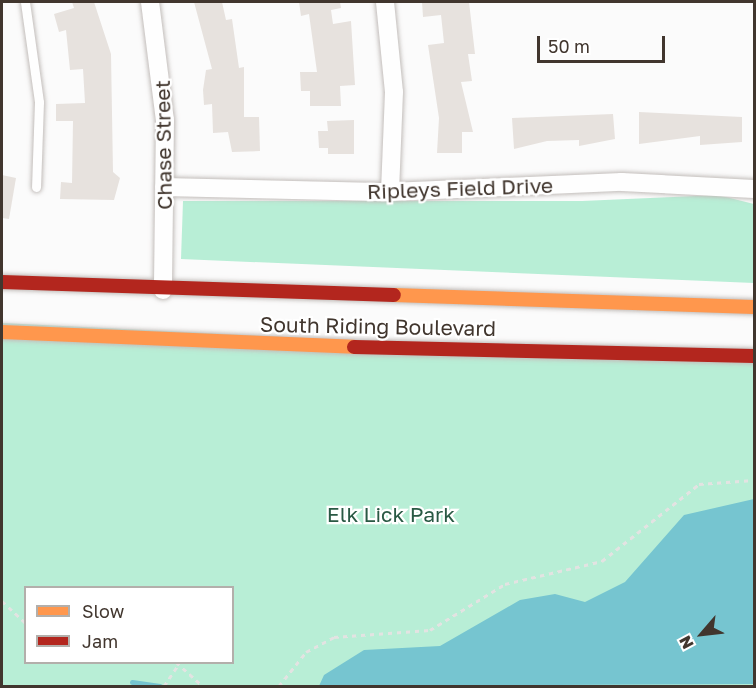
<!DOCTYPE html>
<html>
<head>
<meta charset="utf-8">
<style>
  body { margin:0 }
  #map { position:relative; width:756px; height:688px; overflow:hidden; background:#fbfbfb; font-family:"Golos Text",sans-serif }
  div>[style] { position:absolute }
  .green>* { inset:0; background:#b8eed6 }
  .water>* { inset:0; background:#76c5d0 }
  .stream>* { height:5px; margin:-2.5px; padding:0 2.5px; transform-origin:2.5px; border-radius:2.5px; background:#76c5d0 }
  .building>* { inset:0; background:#e7e2de }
  .path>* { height:3px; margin-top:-1.5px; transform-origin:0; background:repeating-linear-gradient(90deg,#e3e3e2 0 4.5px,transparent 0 9px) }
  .roads { filter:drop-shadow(0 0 2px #c3bebb) drop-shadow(0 0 2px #c3bebb) }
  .lane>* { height:9px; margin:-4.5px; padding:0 4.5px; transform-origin:4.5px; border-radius:4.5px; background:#fefefe }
  .street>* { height:18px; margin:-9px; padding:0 9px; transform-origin:9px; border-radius:9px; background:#fefefe }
  .slow>* { height:14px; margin:-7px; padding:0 7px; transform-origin:7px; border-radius:7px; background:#ff974d }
  .jam>* { height:14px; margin:-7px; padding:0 7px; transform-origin:7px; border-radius:7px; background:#b3261e }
  span { translate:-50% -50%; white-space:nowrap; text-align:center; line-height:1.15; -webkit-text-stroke:4.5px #fff; paint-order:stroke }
  .street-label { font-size:21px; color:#41362e }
  .park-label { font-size:21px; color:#295944 }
  .frame { position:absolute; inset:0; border:3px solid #41362e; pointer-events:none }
  .legend { position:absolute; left:24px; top:586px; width:210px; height:78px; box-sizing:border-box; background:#fff; border:2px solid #b3afab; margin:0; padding:8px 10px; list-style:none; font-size:18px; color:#41362e }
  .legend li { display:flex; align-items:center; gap:12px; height:30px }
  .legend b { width:30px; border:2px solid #b3afab }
  .north { position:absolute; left:672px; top:604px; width:60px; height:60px; -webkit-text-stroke:4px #fff; paint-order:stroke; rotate:242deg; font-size:16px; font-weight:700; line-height:24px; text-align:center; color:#41362e }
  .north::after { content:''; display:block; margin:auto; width:21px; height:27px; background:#41362e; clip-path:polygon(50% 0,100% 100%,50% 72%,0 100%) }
  .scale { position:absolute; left:537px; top:36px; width:128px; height:27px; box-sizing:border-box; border:3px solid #41362e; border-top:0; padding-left:8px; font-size:18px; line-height:21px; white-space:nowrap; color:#41362e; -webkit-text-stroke:4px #fff; paint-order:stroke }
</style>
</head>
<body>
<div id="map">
  <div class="green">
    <i style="clip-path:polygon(718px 195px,754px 204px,754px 283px,181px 259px,183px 201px,582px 201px)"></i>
    <i style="clip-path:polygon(evenodd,2px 323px,754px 360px,754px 686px,2px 686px,2px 323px,26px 588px,232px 588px,232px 662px,26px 662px,26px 588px)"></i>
  </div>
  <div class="water">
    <i style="clip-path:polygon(754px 499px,754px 684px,319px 686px,324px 675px,364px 650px,440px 646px,520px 600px,555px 594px,585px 602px,625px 582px,684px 515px)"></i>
  </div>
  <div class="stream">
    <i style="left:132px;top:682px;width:28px;rotate:8deg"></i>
  </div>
  <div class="building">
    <i style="clip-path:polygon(72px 2px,94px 2px,111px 54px,113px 172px,120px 178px,114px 200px,60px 199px,61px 182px,72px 183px,73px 121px,56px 121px,56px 104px,85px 103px,83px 69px,70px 70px,66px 30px,59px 32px,54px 14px,74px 8px)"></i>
    <i style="clip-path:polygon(194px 2px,222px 2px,226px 20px,232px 19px,239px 68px,244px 67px,244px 117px,259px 117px,260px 151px,232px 152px,228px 132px,213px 133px,212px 104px,204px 105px,203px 90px,206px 70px,212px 69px)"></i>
    <i style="clip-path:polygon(299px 2px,340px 2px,341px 8px,331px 10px,333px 24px,351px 21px,355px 85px,340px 86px,341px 106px,310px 106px,310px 91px,301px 91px,300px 72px,317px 72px,309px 14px,301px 16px)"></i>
    <i style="clip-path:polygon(422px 2px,469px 2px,475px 54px,468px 54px,472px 81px,461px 82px,473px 132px,462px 132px,462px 153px,437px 153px,439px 118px,428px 45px,444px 43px,441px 15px,423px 17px)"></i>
    <i style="clip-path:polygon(639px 112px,742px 117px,742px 142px,700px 145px,700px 136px,639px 144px)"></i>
    <i style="clip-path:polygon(613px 114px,615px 139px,579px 146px,579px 140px,547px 141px,514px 149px,512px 118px)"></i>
    <i style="clip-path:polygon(354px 120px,354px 154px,328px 154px,328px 148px,319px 148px,318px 131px,328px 131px,327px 121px)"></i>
    <i style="clip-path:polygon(2px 175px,16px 178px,9px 219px,2px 218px)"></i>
  </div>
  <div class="path">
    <i style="left:2px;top:601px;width:33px;rotate:43deg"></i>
    <i style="left:87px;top:662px;width:15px"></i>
    <i style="left:176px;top:662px;width:36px;rotate:42deg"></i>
    <i style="left:164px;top:686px;width:25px;rotate:-56deg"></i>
    <i style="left:279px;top:686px;width:43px;rotate:-51.5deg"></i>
    <i style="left:306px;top:652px;width:32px;rotate:-28deg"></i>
    <i style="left:334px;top:637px;width:96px;rotate:-4.2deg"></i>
    <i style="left:430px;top:630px;width:88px;rotate:-31.5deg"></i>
    <i style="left:505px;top:584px;width:100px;rotate:-13.3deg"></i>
    <i style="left:602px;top:561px;width:124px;rotate:-38.4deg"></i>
    <i style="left:699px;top:484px;width:55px;rotate:-4.2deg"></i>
  </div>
  <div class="roads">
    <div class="lane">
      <i style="left:25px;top:2px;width:101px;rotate:82deg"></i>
      <i style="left:39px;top:102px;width:85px;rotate:92deg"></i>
    </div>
    <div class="street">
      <i style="left:150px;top:2px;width:119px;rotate:82.8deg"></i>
      <i style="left:165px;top:120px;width:170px;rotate:90.7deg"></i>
      <i style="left:385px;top:2px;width:90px;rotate:84.3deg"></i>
      <i style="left:394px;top:92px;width:100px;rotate:92.3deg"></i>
      <i style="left:164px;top:187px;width:226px;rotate:1.3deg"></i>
      <i style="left:390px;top:192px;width:232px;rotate:-2.5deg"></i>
      <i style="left:622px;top:182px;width:132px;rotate:3deg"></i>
    </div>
    <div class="slow">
      <i style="left:394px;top:295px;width:360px;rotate:1.9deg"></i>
      <i style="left:2px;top:332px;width:352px;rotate:2.4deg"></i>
    </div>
    <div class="jam">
      <i style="left:2px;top:282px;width:392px;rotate:1.9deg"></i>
      <i style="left:354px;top:347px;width:400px;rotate:1.3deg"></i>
    </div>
  </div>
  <div class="street-label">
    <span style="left:163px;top:145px;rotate:-91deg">Chase Street</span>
    <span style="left:460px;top:188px;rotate:-2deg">Ripleys Field Drive</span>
    <span style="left:378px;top:326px;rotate:1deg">South Riding Boulevard</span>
  </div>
  <div class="park-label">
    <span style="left:391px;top:514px">Elk Lick Park</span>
  </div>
  <div class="frame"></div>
  <ul class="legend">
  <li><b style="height:8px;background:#ff974d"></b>Slow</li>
  <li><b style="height:8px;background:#b3261e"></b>Jam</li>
  </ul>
  <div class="north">N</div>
  <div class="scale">50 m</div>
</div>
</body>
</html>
